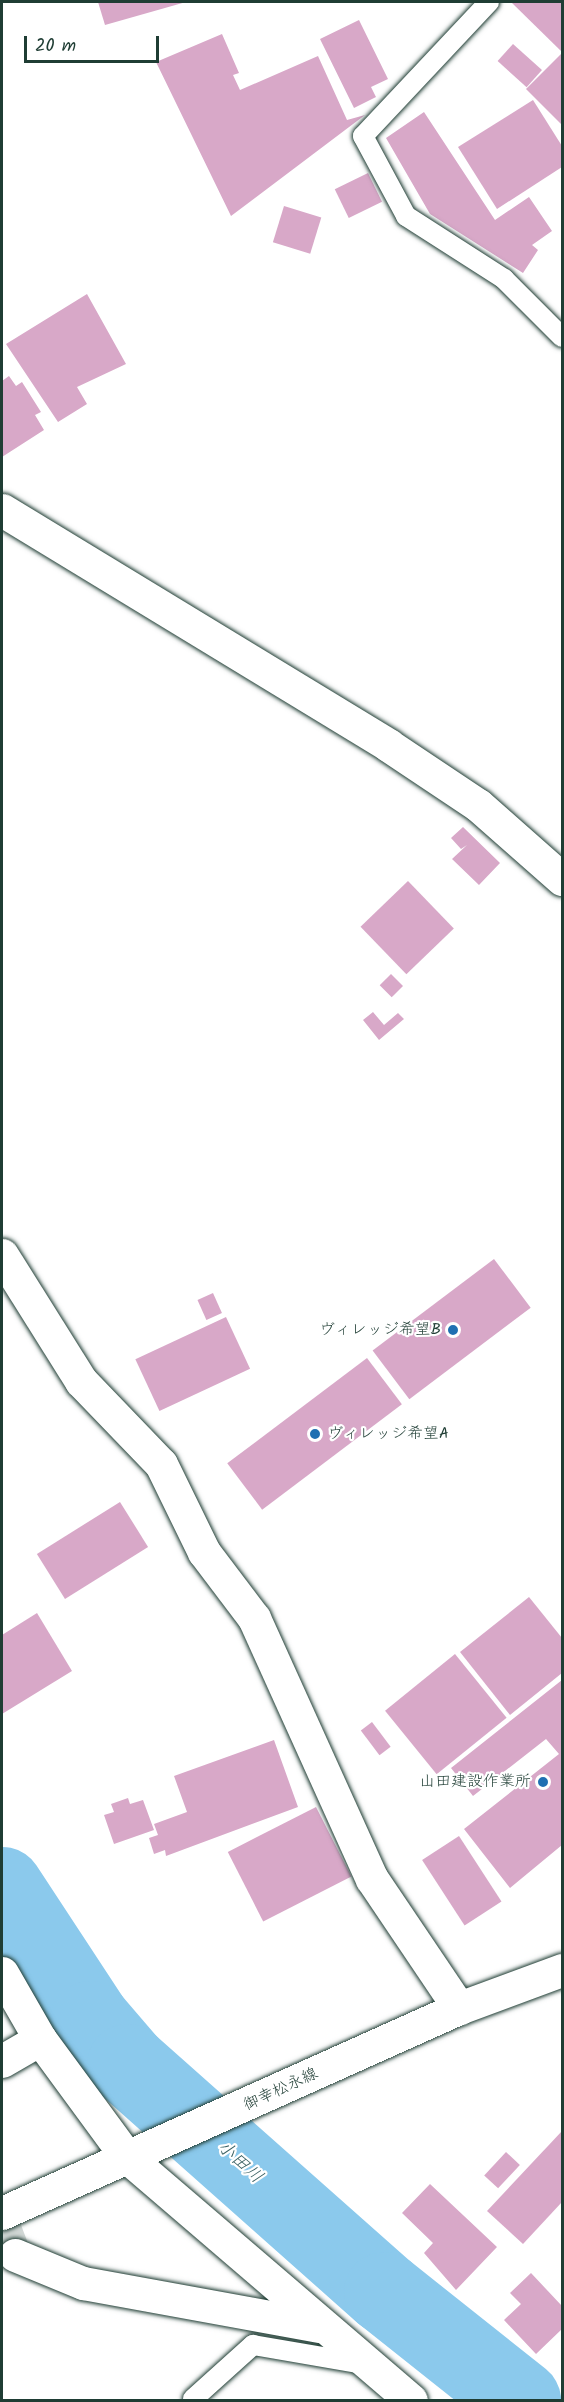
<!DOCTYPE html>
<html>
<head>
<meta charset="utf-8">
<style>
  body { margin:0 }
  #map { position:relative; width:564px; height:2402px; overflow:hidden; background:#fff; font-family:Kalam,"Klee One",sans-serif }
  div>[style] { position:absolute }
  .river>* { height:81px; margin:-40.5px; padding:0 40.5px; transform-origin:40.5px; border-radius:40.5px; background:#8bc9ec }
  .building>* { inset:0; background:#d8a8c8; transform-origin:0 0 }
  .street-tunnel>* { height:33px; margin-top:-16.5px; transform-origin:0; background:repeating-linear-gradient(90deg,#d2d8d6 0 33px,transparent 0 49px) }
  .roads { filter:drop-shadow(0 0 2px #1f3d34) drop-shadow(0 0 2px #1f3d34) }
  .lane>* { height:20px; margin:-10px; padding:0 10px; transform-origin:10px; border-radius:10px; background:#fff }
  .street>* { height:33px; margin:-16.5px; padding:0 16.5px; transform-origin:16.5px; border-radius:16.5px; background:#fff }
  .secondary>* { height:33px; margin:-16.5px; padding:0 16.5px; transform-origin:16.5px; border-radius:16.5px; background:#fff }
  .dots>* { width:16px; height:16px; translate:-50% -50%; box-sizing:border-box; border:3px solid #fff; border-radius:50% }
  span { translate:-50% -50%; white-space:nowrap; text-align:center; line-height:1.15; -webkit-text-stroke:4.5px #fff; paint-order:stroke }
  .poi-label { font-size:16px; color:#1f3d34 }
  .right { translate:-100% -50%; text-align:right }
  .left { translate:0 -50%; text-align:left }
  .street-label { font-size:16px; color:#1f3d34 }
  .water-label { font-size:18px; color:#3a6062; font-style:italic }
  .frame { position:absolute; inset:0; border:3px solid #1f3d34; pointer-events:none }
  .scale { position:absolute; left:24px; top:36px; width:135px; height:27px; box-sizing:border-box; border:3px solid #1f3d34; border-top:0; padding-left:8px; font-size:18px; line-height:21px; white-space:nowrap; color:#1f3d34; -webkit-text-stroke:4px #fff; paint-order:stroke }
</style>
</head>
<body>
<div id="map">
  <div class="river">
    <i style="left:2px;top:1887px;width:160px;rotate:56.7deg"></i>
    <i style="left:90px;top:2021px;width:57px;rotate:49.3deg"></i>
    <i style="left:127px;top:2064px;width:344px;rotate:41.6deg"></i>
    <i style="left:384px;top:2292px;width:174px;rotate:38.5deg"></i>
  </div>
  <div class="building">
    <i style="clip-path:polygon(98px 2px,186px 2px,105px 25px)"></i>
    <i style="clip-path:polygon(511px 2px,562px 2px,562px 52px)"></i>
    <i style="clip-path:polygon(359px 20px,388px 79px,371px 87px,376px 97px,354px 108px,320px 39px)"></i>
    <i style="clip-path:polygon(222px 34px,239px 73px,233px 75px,240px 90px,318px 56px,347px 120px,365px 115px,231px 216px,156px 62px)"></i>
    <i style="left:513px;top:44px;width:39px;height:23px;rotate:42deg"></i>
    <i style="clip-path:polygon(562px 53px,562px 125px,526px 89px)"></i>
    <i style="clip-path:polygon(533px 100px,562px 146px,562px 167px,497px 209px,458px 147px)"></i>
    <i style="clip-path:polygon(424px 112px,495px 220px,529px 197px,552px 231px,532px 245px,538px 250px,523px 273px,430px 214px,386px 138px)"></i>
    <i style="left:368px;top:173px;width:32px;height:37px;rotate:64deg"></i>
    <i style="left:284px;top:206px;width:39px;height:38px;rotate:17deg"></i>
    <i style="clip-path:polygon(87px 294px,126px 364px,77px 387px,87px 404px,58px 422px,6px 344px)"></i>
    <i style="clip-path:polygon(9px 376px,16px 386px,22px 382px,41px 412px,35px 415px,44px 430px,2px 457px,2px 381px)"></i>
    <i style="clip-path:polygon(463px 827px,500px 863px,479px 885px,452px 859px,467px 845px,461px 849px,451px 838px)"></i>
    <i style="left:408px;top:881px;width:66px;height:66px;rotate:46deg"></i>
    <i style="left:391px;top:974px;width:17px;height:16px;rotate:45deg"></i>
    <i style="clip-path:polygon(373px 1012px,384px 1025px,398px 1013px,404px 1019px,379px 1040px,363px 1020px)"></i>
    <i style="left:494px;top:1259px;width:61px;height:152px;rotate:53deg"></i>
    <i style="left:213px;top:1293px;width:22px;height:17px;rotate:66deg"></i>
    <i style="left:226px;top:1317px;width:57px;height:100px;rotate:65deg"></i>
    <i style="left:367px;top:1358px;width:58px;height:175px;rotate:53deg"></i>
    <i style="left:120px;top:1502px;width:53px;height:98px;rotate:58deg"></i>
    <i style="clip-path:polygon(529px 1597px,562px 1638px,562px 1673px,510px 1715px,460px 1652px)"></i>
    <i style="clip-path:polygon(37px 1613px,72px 1671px,2px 1714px,2px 1635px)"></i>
    <i style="left:455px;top:1654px;width:82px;height:90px;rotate:51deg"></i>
    <i style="clip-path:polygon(562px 1680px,562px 1845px,510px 1888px,464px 1829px,559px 1754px,546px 1739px,473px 1796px,451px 1768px)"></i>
    <i style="left:372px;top:1722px;width:31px;height:14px;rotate:53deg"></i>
    <i style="clip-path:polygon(274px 1740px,298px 1807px,166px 1856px,165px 1850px,154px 1854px,149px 1838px,158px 1835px,154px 1824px,187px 1812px,174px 1776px)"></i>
    <i style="clip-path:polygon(128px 1798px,130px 1804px,143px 1800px,154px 1830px,114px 1844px,104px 1815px,114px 1812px,111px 1804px)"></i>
    <i style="left:316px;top:1807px;width:78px;height:99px;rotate:63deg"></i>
    <i style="left:459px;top:1836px;width:78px;height:44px;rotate:57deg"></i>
    <i style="clip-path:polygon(562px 2131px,562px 2202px,523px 2244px,487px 2211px)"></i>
    <i style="left:506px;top:2152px;width:19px;height:32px;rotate:43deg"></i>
    <i style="clip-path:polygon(430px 2184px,497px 2247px,456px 2290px,424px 2253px,433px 2243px,402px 2213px)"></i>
    <i style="clip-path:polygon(531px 2273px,562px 2306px,562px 2329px,536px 2354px,504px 2320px,521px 2304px,510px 2293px)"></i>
  </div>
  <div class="street-tunnel">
    <i style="left:2px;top:2221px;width:36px;rotate:69deg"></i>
  </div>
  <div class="roads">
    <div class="lane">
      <i style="left:489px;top:2px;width:184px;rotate:133.2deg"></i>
      <i style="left:363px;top:136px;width:91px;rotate:61.7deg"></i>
      <i style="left:406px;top:216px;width:117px;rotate:32.7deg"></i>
      <i style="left:504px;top:279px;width:82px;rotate:45deg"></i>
      <i style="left:193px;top:2399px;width:81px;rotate:-42deg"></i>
      <i style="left:253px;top:2345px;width:113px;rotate:9.7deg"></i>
    </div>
    <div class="street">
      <i style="left:2px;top:510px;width:452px;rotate:31.3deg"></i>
      <i style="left:388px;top:745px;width:108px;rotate:33.7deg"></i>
      <i style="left:478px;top:805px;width:112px;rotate:41.4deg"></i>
      <i style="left:2px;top:1255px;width:149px;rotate:57.9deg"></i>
      <i style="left:81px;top:1381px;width:115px;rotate:46.1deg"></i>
      <i style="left:161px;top:1464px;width:98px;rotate:64deg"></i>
      <i style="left:204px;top:1552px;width:83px;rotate:52.9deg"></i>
      <i style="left:254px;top:1618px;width:286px;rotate:65.7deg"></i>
      <i style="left:372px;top:1879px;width:156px;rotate:56deg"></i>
      <i style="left:2px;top:1973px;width:76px;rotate:60.1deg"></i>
      <i style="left:40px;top:2039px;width:145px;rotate:53.7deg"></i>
      <i style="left:126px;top:2156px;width:375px;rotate:40.6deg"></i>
      <i style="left:2px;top:2061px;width:44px;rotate:-30.1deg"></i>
      <i style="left:15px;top:2255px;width:74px;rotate:22.4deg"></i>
      <i style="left:83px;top:2283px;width:240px;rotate:10.3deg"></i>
    </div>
    <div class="secondary">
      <i style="left:2px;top:2213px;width:501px;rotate:-24.16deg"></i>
      <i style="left:459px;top:2008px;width:110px;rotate:-20.3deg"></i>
    </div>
  </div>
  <div class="dots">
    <i style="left:453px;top:1330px;background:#1f6fb2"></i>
    <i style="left:315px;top:1434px;background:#1f6fb2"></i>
    <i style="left:543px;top:1782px;background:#1f6fb2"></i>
  </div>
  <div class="poi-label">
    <span class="right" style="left:441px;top:1330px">ヴィレッジ希望B</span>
    <span class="left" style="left:327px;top:1434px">ヴィレッジ希望A</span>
    <span class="right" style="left:531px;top:1782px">山田建設作業所</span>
  </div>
  <div class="street-label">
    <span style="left:281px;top:2090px;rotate:-25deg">御幸松永線</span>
  </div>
  <div class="water-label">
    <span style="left:239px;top:2163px;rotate:42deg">小田川</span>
  </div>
  <div class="frame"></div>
  <div class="scale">20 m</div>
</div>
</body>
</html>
